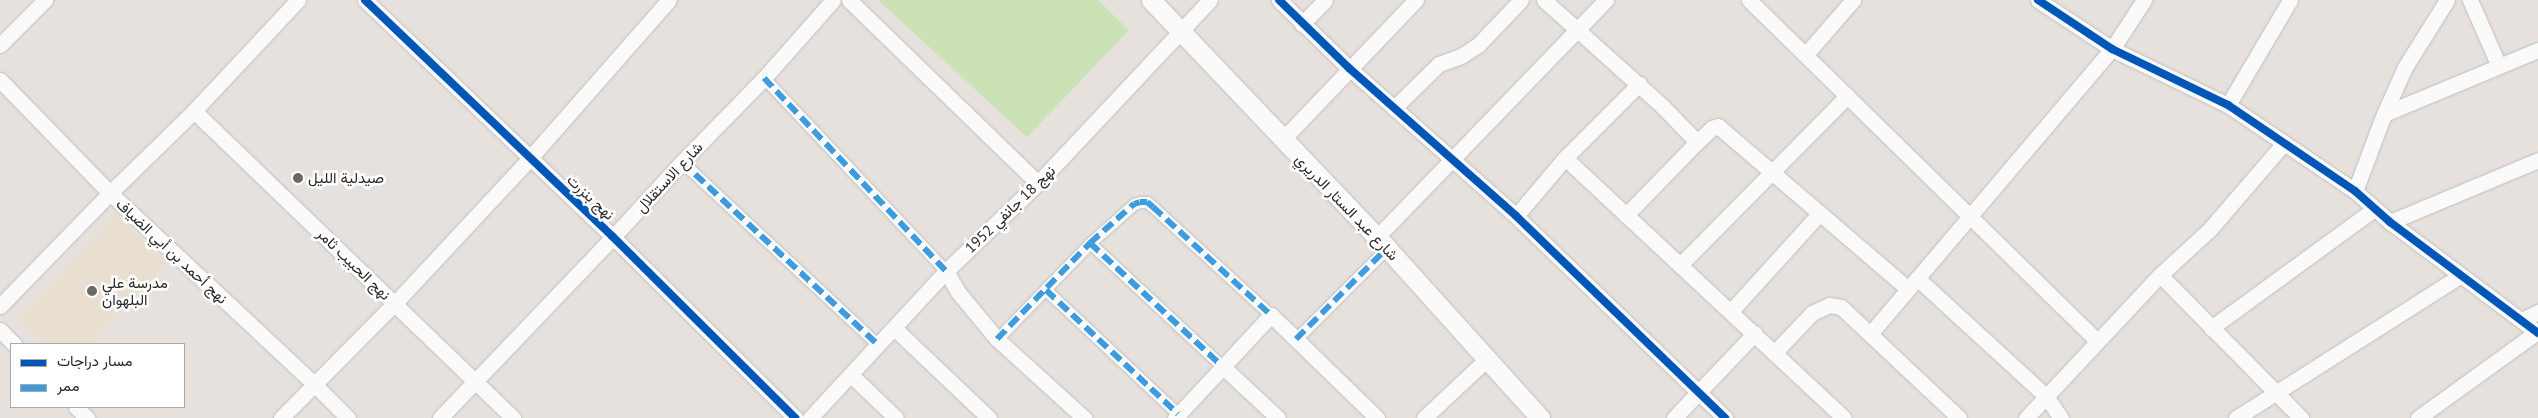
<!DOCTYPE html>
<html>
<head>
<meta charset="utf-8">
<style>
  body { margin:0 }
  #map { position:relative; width:2538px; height:418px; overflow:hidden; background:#e6e1dd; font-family:"PT Sans",Vazirmatn,sans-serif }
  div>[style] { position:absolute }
  .education>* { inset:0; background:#e9dfd1 }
  .green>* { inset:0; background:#cce1b5 }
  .roads { filter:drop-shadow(0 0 1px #bfbebf) drop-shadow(0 0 1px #bfbebf) }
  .pedestrian>* { height:11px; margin:-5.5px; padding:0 5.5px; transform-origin:5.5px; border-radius:5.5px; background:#fbfafa }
  .minor>* { height:15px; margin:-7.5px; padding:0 7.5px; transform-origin:7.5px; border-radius:7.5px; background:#fbfafa }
  .tertiary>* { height:19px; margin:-9.5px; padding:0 9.5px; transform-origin:9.5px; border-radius:9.5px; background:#fbfafa }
  .quiet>* { height:6px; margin-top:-3px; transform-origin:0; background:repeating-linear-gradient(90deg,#3d9ce0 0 12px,transparent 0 18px) }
  .cycleway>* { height:8px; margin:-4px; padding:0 4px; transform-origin:4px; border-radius:4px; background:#0057b8 }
  .dots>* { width:14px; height:14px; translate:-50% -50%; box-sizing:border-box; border:2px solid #fff; border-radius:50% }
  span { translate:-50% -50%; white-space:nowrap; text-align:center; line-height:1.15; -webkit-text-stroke:5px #fff; paint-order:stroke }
  .street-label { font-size:15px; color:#282828 }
  .poi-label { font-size:15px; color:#282828 }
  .left { translate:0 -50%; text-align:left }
  .legend { position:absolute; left:10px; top:343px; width:175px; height:65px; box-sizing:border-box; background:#fff; border:1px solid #a9a9a9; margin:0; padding:6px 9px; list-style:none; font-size:15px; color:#282828 }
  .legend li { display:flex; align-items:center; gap:10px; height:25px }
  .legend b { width:25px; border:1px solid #a9a9a9 }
</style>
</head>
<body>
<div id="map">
  <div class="education">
    <i style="clip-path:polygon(116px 214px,168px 264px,89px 344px,43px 344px,16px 318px)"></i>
  </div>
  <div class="green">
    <i style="clip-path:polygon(878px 0,1098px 0,1129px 30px,1027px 137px)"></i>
  </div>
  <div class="roads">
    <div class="pedestrian">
      <i style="left:764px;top:78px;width:265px;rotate:46.7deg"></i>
      <i style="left:682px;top:162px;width:268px;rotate:43deg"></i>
      <i style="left:1090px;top:243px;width:180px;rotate:43deg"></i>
      <i style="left:1046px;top:290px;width:181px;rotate:43.2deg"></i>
      <i style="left:997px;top:339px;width:134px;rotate:-45.9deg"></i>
      <i style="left:1090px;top:243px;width:59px;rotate:-41.6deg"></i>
      <i style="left:1134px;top:204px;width:6px;rotate:-18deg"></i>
      <i style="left:1140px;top:202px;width:7px"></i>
      <i style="left:1147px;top:202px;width:8px;rotate:40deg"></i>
      <i style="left:1153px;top:207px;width:160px;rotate:42.5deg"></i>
      <i style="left:1296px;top:339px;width:129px;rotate:-45deg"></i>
    </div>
    <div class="minor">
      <i style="left:365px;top:0;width:343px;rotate:43.7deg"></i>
      <i style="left:613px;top:237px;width:257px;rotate:44.8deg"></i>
      <i style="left:849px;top:0;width:263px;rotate:44.1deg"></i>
      <i style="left:1279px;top:0;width:98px;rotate:44.2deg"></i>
      <i style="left:1349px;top:68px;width:223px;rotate:41.5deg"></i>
      <i style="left:1516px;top:216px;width:291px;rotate:44deg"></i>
      <i style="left:1544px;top:0;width:159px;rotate:41.9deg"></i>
      <i style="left:1662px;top:106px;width:50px;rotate:45.8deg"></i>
      <i style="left:1749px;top:0;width:487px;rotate:44.4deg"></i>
      <i style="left:2038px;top:0;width:89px;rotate:33.5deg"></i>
      <i style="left:2112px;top:49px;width:129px;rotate:25.8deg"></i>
      <i style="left:2228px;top:105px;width:153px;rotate:34.1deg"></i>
      <i style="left:2355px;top:191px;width:47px;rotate:41.5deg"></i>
      <i style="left:2390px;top:222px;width:185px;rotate:36.9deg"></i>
      <i style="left:2470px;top:0;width:72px;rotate:66.3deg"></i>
      <i style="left:1302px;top:24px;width:33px;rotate:-46deg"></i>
      <i style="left:0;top:45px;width:64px;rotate:-45deg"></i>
      <i style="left:1806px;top:54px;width:72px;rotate:-49deg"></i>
      <i style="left:0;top:80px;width:158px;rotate:45.8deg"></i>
      <i style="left:110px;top:193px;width:279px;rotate:43.1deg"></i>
      <i style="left:314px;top:384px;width:48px;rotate:45deg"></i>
      <i style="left:2228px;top:105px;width:122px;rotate:-59.4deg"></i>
      <i style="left:1394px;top:108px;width:63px;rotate:-44.4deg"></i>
      <i style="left:1439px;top:64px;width:23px;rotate:-20deg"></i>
      <i style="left:1461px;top:56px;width:20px;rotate:-33deg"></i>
      <i style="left:1478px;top:45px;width:62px;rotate:-46.3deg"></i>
      <i style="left:194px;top:111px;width:443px;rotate:43.9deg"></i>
      <i style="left:2384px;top:114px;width:167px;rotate:-22.6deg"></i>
      <i style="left:1282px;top:140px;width:194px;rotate:-46.3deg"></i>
      <i style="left:1565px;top:158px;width:381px;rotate:43deg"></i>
      <i style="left:2355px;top:191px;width:82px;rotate:-69.4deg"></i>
      <i style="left:2384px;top:114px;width:51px;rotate:-65.9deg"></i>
      <i style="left:2405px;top:67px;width:79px;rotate:-57.9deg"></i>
      <i style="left:1626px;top:215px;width:102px;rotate:-45.8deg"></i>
      <i style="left:1697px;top:142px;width:21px;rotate:-43deg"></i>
      <i style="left:1712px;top:128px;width:6px;rotate:-18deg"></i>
      <i style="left:1718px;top:126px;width:250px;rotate:40.6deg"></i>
      <i style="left:1516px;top:216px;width:76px;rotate:-49.8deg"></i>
      <i style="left:1565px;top:158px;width:105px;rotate:-45deg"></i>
      <i style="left:2390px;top:222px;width:160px;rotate:-22.7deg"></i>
      <i style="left:1377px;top:237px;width:330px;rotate:-46deg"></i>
      <i style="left:1680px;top:265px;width:238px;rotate:-45.3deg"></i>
      <i style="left:946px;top:271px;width:24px;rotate:60deg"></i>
      <i style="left:958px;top:292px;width:61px;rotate:50.3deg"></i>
      <i style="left:997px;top:339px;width:118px;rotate:42.2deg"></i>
      <i style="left:2160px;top:275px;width:201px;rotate:45.4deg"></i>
      <i style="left:1917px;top:278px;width:175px;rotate:42.5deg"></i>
      <i style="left:2046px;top:396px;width:27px;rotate:56deg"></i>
      <i style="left:0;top:306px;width:158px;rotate:-45.8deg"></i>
      <i style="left:110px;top:193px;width:117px;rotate:-44.3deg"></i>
      <i style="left:194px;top:111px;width:152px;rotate:-46.9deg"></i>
      <i style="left:1731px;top:311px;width:132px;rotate:-47.8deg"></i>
      <i style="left:2522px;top:320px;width:18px;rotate:-27deg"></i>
      <i style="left:894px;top:328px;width:131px;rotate:43.5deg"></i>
      <i style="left:2211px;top:328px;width:202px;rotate:-36.1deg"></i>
      <i style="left:0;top:330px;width:20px;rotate:45deg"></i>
      <i style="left:1870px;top:334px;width:374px;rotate:-49.7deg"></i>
      <i style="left:2112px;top:49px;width:59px;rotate:-56.9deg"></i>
      <i style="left:1775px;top:352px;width:54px;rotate:-46.5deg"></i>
      <i style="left:1812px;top:313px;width:19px;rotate:-25deg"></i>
      <i style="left:1829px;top:305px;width:12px;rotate:9deg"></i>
      <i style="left:1841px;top:307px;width:162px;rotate:43.2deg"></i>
      <i style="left:1222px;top:366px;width:76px;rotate:42.9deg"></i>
      <i style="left:851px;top:375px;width:62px;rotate:43.7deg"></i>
      <i style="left:76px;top:407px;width:16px;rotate:45deg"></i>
      <i style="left:281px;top:418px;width:162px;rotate:-45.3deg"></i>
      <i style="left:395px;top:303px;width:198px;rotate:-47deg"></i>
      <i style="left:530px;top:158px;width:210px;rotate:-48.7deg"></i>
      <i style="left:440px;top:418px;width:250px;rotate:-46.3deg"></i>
      <i style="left:613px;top:237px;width:102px;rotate:-47.4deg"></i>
      <i style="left:682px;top:162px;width:117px;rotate:-45.7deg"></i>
      <i style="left:764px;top:78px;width:104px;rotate:-48.5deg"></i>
      <i style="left:810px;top:418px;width:200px;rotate:-47.2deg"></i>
      <i style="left:946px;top:271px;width:127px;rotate:-43.7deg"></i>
      <i style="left:1038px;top:183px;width:251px;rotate:-46.8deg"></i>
      <i style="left:1175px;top:418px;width:141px;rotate:-47deg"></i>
      <i style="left:1271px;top:315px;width:148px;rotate:44.2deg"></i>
      <i style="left:1424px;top:418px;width:88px;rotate:-43.2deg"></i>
      <i style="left:1674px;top:418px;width:117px;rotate:-46.4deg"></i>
      <i style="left:2026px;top:418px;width:196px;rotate:-46.9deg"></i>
      <i style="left:2160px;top:275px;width:68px;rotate:-42.6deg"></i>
      <i style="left:2210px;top:229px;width:113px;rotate:-49.3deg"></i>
      <i style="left:2236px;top:418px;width:265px;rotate:-32.4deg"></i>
      <i style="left:2418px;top:418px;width:147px;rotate:-35.9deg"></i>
    </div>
    <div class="tertiary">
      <i style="left:1151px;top:0;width:342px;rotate:46.4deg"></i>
      <i style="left:1387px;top:248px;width:229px;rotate:48deg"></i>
    </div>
  </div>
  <div class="quiet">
    <i style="left:764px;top:78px;width:265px;rotate:46.7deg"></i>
    <i style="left:682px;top:162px;width:268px;rotate:43deg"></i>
    <i style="left:1090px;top:243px;width:180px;rotate:43deg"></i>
    <i style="left:1046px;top:290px;width:181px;rotate:43.2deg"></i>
    <i style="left:997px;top:339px;width:134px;rotate:-45.9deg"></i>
    <i style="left:1090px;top:243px;width:59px;rotate:-41.6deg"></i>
    <i style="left:1134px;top:204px;width:6px;rotate:-18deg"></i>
    <i style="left:1140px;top:202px;width:7px"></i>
    <i style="left:1147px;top:202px;width:8px;rotate:40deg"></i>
    <i style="left:1153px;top:207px;width:160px;rotate:42.5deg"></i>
    <i style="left:1296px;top:339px;width:129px;rotate:-45deg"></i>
  </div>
  <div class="cycleway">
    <i style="left:365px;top:0;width:343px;rotate:43.7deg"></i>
    <i style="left:613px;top:237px;width:257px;rotate:44.8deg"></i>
    <i style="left:1279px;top:0;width:98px;rotate:44.2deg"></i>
    <i style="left:1349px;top:68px;width:223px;rotate:41.5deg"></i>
    <i style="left:1516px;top:216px;width:291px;rotate:44deg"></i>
    <i style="left:2038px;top:0;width:89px;rotate:33.5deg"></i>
    <i style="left:2112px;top:49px;width:129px;rotate:25.8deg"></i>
    <i style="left:2228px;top:105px;width:153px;rotate:34.1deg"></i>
    <i style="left:2355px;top:191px;width:47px;rotate:41.5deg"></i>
    <i style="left:2390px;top:222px;width:185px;rotate:36.9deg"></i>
  </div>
  <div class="dots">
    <i style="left:298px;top:178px;background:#6a6967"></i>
    <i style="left:92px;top:291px;background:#6a6967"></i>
  </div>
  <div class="street-label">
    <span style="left:669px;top:177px;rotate:-47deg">شارع الاستقلال</span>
    <span style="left:591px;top:197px;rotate:43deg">نهج بنزرت</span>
    <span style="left:1347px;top:207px;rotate:46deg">شارع عبد الستار الدريري</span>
    <span style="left:1010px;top:209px;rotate:-44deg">نهج 18 جانفي 1952</span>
    <span style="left:172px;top:251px;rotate:43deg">نهج أحمد بن أبي الضياف</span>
    <span style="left:354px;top:264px;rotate:44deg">نهج الحبيب ثامر</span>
  </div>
  <div class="poi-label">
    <span class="left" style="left:308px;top:178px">صيدلية الليل</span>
    <span class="left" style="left:102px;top:291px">مدرسة علي<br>البلهوان</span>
  </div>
  <ul class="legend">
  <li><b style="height:6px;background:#0057b8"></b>مسار دراجات</li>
  <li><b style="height:6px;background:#3d9ce0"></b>ممر</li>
  </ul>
</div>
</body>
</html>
